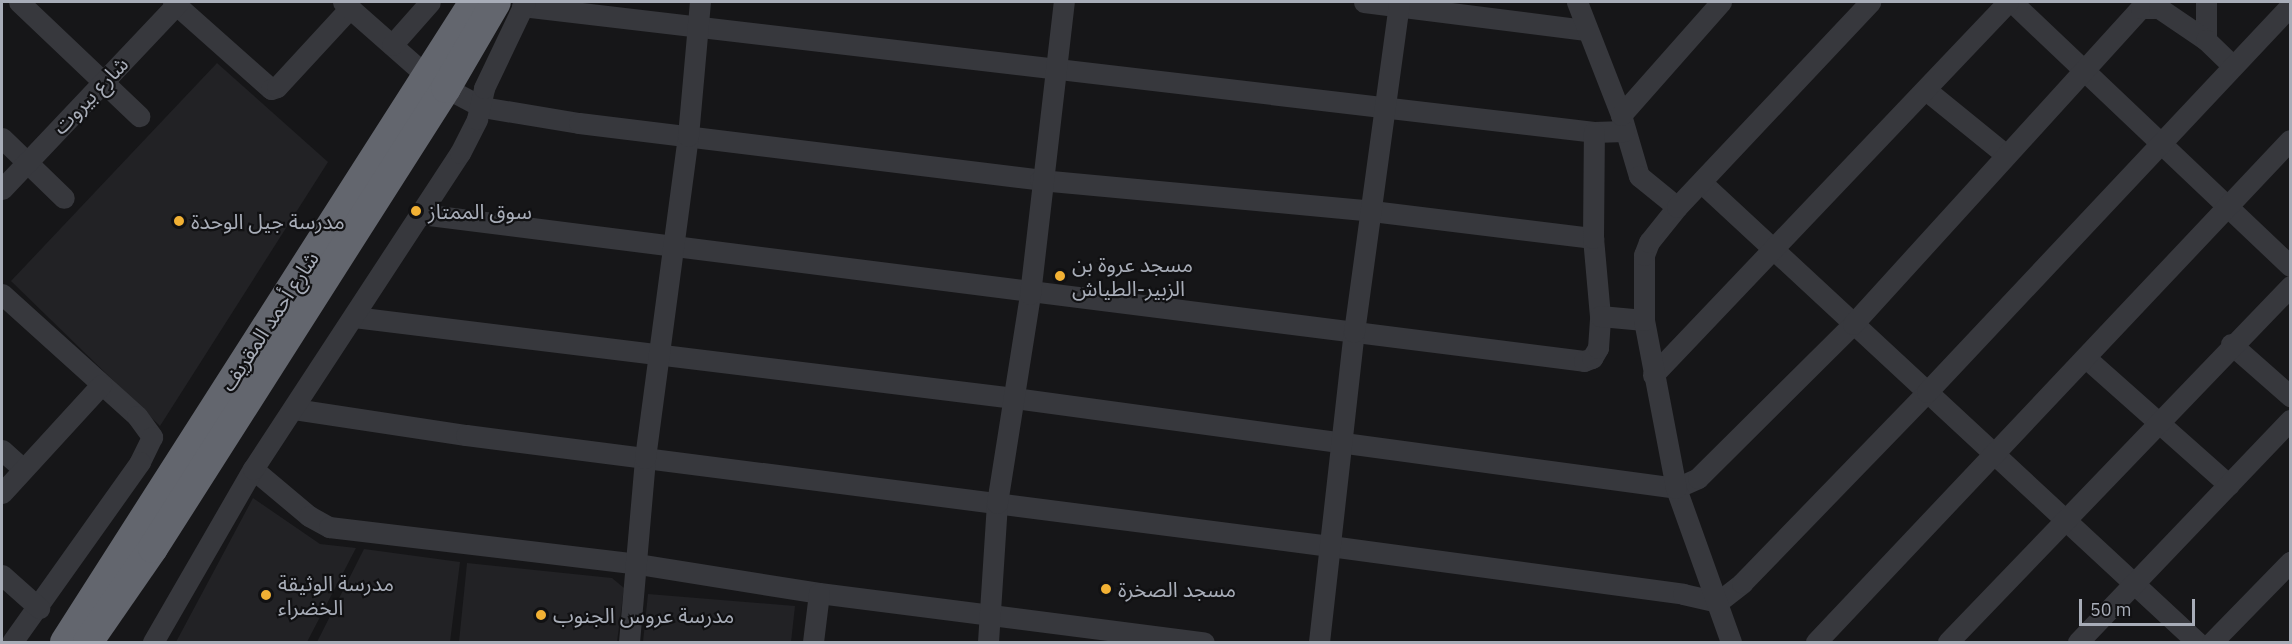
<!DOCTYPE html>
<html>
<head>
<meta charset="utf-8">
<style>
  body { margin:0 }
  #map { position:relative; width:2292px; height:644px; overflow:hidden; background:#161618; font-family:"IBM Plex Sans","Noto Sans Arabic",sans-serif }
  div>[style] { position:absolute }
  .built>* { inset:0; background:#222225 }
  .minor>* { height:21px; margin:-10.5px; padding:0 10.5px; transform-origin:10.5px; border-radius:10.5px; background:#37383d }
  .highway>* { height:30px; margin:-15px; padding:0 15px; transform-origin:15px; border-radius:15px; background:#63666e }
  .dots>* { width:16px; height:16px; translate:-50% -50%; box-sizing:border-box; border:3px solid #111113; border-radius:50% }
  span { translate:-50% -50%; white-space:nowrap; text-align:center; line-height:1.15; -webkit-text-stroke:4.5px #111113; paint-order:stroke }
  .street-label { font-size:21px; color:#a8adb8 }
  .poi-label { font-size:21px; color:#a8adb8 }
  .left { translate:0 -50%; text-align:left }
  .frame { position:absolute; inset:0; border:3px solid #a8adb8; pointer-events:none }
  .scale { position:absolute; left:2079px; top:599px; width:116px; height:27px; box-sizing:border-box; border:3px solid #a8adb8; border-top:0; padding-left:8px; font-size:18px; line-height:21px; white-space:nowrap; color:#a8adb8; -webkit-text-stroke:4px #111113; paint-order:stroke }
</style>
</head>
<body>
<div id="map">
  <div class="built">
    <i style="clip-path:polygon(217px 63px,328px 162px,160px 426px,11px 281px)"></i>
    <i style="clip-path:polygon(253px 498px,320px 544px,356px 548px,307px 642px,176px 642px)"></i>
    <i style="clip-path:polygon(364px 549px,460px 562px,450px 642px,317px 642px)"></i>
    <i style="clip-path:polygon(467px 563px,612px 578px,624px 588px,617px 642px,459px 642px)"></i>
    <i style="clip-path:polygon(648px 594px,795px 606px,791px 642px,643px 642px)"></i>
  </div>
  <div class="minor">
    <i style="left:19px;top:2px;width:166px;rotate:43.5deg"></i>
    <i style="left:173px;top:2px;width:131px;rotate:41.6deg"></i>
    <i style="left:271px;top:89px;width:6px;rotate:-18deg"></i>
    <i style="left:277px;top:87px;width:108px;rotate:-47.3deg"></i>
    <i style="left:343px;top:2px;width:112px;rotate:41.4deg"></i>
    <i style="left:1364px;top:2px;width:224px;rotate:7.2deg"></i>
    <i style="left:1577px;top:2px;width:121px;rotate:68.7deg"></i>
    <i style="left:1621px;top:115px;width:64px;rotate:73.6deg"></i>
    <i style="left:1639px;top:176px;width:49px;rotate:39.2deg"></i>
    <i style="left:2012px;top:2px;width:383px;rotate:43.5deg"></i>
    <i style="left:522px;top:6px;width:1079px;rotate:6.7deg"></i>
    <i style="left:1594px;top:132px;width:30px;rotate:-2deg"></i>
    <i style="left:2206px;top:40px;width:38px;rotate:-90deg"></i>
    <i style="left:392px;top:45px;width:57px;rotate:-48.5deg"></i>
    <i style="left:446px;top:88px;width:41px;rotate:27.8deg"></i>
    <i style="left:482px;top:107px;width:98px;rotate:9.4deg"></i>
    <i style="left:579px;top:123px;width:465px;rotate:7deg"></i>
    <i style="left:1040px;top:180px;width:333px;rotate:5.3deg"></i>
    <i style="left:1372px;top:211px;width:223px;rotate:7deg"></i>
    <i style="left:1926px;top:90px;width:103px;rotate:39.1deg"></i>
    <i style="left:1621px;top:115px;width:151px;rotate:-48.5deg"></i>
    <i style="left:2px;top:138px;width:86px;rotate:44.1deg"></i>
    <i style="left:1702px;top:183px;width:675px;rotate:42.84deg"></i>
    <i style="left:2px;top:189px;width:257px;rotate:-46.6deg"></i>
    <i style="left:421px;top:214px;width:1172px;rotate:7.2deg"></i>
    <i style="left:1584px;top:361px;width:9px;rotate:-21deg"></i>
    <i style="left:1592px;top:358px;width:12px;rotate:-59deg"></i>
    <i style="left:1598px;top:348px;width:32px;rotate:-86deg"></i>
    <i style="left:1600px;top:316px;width:78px;rotate:-95.1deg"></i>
    <i style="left:1593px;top:238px;width:106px;rotate:-89.5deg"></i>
    <i style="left:2px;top:294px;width:182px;rotate:42.1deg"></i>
    <i style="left:137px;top:416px;width:26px;rotate:54deg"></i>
    <i style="left:152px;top:437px;width:28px;rotate:116deg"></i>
    <i style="left:140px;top:462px;width:221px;rotate:125.4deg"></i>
    <i style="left:1600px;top:316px;width:44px;rotate:5.2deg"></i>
    <i style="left:354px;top:317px;width:665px;rotate:7deg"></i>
    <i style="left:1014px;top:398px;width:668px;rotate:7.74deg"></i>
    <i style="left:1676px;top:488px;width:24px;rotate:-24deg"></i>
    <i style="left:1698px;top:478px;width:218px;rotate:-44.8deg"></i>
    <i style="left:1853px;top:324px;width:428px;rotate:-47.7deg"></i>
    <i style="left:2141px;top:8px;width:18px"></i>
    <i style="left:2159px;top:8px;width:57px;rotate:34.2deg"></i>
    <i style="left:2206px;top:40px;width:37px;rotate:44deg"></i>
    <i style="left:2231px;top:344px;width:79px;rotate:41.4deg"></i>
    <i style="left:2086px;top:358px;width:191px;rotate:41.6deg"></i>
    <i style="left:1653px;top:375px;width:515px;rotate:-46.42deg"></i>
    <i style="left:294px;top:409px;width:174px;rotate:8.6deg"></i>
    <i style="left:466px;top:435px;width:871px;rotate:7.32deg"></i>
    <i style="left:1330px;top:546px;width:356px;rotate:7.7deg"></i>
    <i style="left:1683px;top:594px;width:36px;rotate:13deg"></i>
    <i style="left:1718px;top:602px;width:31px;rotate:-38deg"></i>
    <i style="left:1742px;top:583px;width:266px;rotate:-45.9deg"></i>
    <i style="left:1927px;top:392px;width:530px;rotate:-46.76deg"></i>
    <i style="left:2px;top:450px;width:28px;rotate:42deg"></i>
    <i style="left:253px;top:469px;width:73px;rotate:40deg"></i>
    <i style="left:309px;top:516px;width:23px;rotate:29deg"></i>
    <i style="left:329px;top:527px;width:311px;rotate:6.8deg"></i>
    <i style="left:638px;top:564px;width:183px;rotate:9.1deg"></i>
    <i style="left:819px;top:593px;width:388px;rotate:7.3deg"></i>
    <i style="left:2px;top:493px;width:147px;rotate:-47.5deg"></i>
    <i style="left:2px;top:575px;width:50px;rotate:41.7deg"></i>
    <i style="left:153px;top:642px;width:200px;rotate:-60deg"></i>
    <i style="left:253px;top:469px;width:378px;rotate:-56.8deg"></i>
    <i style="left:460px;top:153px;width:38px;rotate:-63deg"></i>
    <i style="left:477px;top:119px;width:32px;rotate:-77deg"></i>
    <i style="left:484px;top:88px;width:95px;rotate:-64.5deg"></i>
    <i style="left:629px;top:642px;width:185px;rotate:-85deg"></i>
    <i style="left:645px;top:458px;width:325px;rotate:-82.4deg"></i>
    <i style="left:688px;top:136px;width:135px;rotate:-84.9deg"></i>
    <i style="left:813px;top:642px;width:49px;rotate:-83deg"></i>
    <i style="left:988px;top:642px;width:139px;rotate:-86.3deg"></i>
    <i style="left:997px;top:503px;width:212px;rotate:-81deg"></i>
    <i style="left:1030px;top:294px;width:294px;rotate:-83.4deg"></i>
    <i style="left:1319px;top:642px;width:312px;rotate:-83.6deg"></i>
    <i style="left:1354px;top:332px;width:333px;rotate:-82.2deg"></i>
    <i style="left:1731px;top:642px;width:164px;rotate:-109.7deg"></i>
    <i style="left:1676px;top:488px;width:171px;rotate:-100.8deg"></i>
    <i style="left:1644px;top:320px;width:65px;rotate:-90deg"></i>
    <i style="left:1644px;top:255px;width:14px;rotate:-69deg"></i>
    <i style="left:1649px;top:242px;width:45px;rotate:-51.3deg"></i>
    <i style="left:1677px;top:207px;width:282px;rotate:-46.7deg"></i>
    <i style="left:1816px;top:642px;width:690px;rotate:-46.64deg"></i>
    <i style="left:1948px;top:642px;width:494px;rotate:-46.1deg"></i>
    <i style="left:2078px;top:642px;width:307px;rotate:-46.3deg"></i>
    <i style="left:2212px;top:642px;width:112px;rotate:-45.7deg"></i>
  </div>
  <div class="highway">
    <i style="left:65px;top:642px;width:760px;rotate:-57.42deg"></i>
    <i style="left:88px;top:642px;width:114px;rotate:-55.3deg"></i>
    <i style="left:153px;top:548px;width:545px;rotate:-57.5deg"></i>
    <i style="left:446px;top:88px;width:99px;rotate:-59.8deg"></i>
  </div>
  <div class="dots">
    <i style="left:416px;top:211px;background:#f2b134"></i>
    <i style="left:179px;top:221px;background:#f2b134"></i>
    <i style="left:1060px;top:276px;background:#f2b134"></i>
    <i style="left:1106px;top:589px;background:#f2b134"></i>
    <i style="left:266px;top:595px;background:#f2b134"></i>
    <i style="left:541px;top:615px;background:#f2b134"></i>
  </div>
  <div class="street-label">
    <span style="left:90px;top:95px;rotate:-46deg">شارع بيروت</span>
    <span style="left:269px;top:321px;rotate:-57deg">شارع أحمد المقريف</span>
  </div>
  <div class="poi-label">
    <span class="left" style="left:428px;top:211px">سوق الممتاز</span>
    <span class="left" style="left:191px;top:221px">مدرسة جيل الوحدة</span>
    <span class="left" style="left:1072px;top:276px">مسجد عروة بن<br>الزبير-الطياش</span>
    <span class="left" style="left:278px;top:595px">مدرسة الوثيقة<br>الخضراء</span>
    <span class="left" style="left:1118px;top:589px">مسجد الصخرة</span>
    <span class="left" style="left:553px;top:615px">مدرسة عروس الجنوب</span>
  </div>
  <div class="frame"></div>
  <div class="scale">50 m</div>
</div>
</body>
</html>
